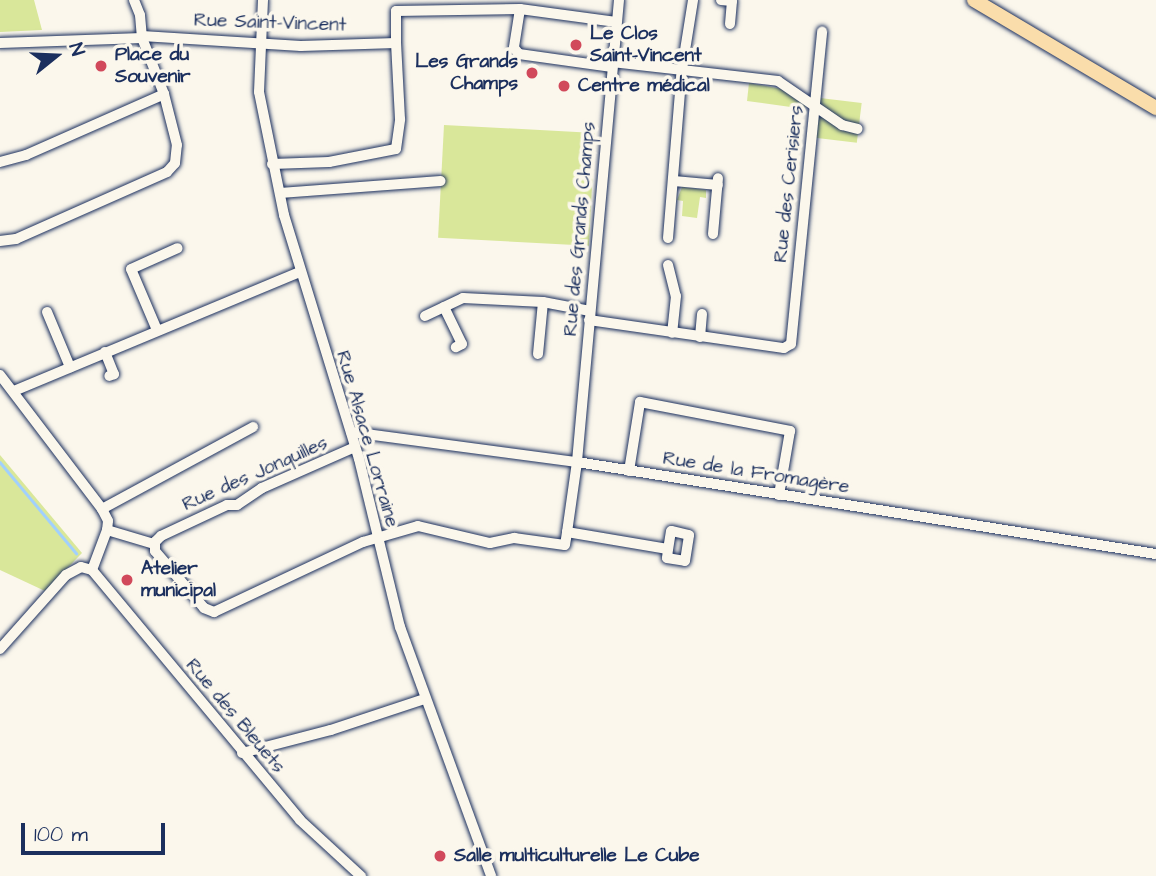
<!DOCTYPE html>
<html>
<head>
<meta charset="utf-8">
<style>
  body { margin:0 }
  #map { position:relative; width:1156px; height:876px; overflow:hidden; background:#fbf7ec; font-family:"Architects Daughter",sans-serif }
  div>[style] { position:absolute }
  .green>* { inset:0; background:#d9e79a; transform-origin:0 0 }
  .stream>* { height:2.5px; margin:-1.25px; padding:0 1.25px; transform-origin:1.25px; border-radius:1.25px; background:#a1d0fd }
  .roads { filter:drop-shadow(0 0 2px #1b2f5e) drop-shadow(0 0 2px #1b2f5e) }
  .minor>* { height:10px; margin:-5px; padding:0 5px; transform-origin:5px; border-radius:5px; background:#fbf7ec }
  .major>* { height:14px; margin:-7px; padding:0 7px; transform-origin:7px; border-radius:7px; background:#faddab }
  .dots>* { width:19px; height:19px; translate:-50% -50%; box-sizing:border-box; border:4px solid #fbf7ec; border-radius:50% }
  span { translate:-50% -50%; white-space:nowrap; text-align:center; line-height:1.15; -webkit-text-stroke:7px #fbf7ec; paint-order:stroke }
  .street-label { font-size:19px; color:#1b2f5e }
  .poi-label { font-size:19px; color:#1b2f5e; font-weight:700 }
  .left { translate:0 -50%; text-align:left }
  .right { translate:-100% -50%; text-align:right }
  .north { position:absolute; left:21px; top:21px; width:70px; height:70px; -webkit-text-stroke:5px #fbf7ec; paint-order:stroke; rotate:72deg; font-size:19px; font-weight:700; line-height:28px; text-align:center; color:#1b2f5e }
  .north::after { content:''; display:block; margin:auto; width:24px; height:32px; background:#1b2f5e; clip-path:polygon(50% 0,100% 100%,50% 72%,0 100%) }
  .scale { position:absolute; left:21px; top:823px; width:144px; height:32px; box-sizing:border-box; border:4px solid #1b2f5e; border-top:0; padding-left:9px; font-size:21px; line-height:24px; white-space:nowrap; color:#1b2f5e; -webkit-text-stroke:5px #fbf7ec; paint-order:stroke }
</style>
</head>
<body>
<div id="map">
  <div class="green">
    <i style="clip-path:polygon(0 0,34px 0,42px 30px,0 32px)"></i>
    <i style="clip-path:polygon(749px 83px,782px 89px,805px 105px,805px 109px,747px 101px)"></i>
    <i style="left:820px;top:98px;width:42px;height:40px;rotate:7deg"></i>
    <i style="left:444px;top:125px;width:151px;height:113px;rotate:3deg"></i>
    <i style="clip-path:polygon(682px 187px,706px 190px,706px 198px,700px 197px,697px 218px,682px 216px,683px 201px,677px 200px)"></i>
    <i style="clip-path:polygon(0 455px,82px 553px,45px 591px,0 570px)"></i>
  </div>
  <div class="stream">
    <i style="left:0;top:462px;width:119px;rotate:50.1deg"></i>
  </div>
  <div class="roads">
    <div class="minor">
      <i style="left:263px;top:0;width:92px;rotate:92.5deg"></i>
      <i style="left:259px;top:92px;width:126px;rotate:78.5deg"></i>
      <i style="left:284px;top:215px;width:255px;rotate:72.9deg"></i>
      <i style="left:359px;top:459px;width:173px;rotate:76.3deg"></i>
      <i style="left:400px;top:627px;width:265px;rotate:69.9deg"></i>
      <i style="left:619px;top:0;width:464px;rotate:95.2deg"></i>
      <i style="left:577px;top:462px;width:71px;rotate:98.1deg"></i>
      <i style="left:567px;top:532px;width:102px;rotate:9.6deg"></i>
      <i style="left:668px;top:549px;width:9px;rotate:96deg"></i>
      <i style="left:667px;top:558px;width:18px;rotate:9deg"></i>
      <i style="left:685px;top:561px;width:26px;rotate:-81deg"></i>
      <i style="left:689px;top:535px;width:18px;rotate:-167deg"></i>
      <i style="left:671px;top:531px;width:18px;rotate:99deg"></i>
      <i style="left:721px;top:0;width:11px;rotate:5deg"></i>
      <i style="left:732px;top:1px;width:23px;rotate:95deg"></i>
      <i style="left:520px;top:9px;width:39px;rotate:99deg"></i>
      <i style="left:514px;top:48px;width:8px;rotate:50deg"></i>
      <i style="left:519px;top:54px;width:94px;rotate:8deg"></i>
      <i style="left:142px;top:36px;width:159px;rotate:3.6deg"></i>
      <i style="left:301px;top:46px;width:95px;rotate:-1.8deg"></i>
      <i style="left:396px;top:43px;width:32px;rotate:-90deg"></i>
      <i style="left:396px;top:11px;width:124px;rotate:-0.9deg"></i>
      <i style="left:520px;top:9px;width:97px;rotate:7.7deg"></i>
      <i style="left:0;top:43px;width:142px;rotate:-2deg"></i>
      <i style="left:612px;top:62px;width:167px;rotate:6.5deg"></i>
      <i style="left:778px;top:81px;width:78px;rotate:34.5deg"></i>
      <i style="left:842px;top:125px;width:16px;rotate:14deg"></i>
      <i style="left:0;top:162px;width:27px;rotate:-15deg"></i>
      <i style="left:26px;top:155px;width:151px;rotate:-23.8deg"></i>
      <i style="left:272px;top:164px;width:57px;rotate:-2deg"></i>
      <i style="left:329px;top:162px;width:68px;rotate:-11deg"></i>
      <i style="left:396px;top:149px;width:30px;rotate:-82deg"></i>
      <i style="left:400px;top:119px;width:76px;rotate:-93deg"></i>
      <i style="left:674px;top:181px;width:44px;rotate:5.2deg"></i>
      <i style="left:280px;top:193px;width:161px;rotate:-4.3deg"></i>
      <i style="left:713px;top:234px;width:56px;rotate:-84.9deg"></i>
      <i style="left:668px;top:238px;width:170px;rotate:-85.3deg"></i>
      <i style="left:682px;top:69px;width:70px;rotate:-80.9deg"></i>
      <i style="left:0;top:241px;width:16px;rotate:-7deg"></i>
      <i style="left:16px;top:239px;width:165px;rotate:-23.9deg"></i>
      <i style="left:167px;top:172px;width:12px;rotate:-48deg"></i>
      <i style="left:175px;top:163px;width:18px;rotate:-84deg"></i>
      <i style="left:177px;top:145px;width:53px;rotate:-104.3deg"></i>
      <i style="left:164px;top:94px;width:60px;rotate:-111.4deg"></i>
      <i style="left:142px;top:38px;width:23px;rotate:-95deg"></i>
      <i style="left:140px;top:15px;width:16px;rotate:-112deg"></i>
      <i style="left:668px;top:265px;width:32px;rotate:76deg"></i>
      <i style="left:676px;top:296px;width:37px;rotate:96deg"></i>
      <i style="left:444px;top:307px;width:41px;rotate:64.1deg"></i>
      <i style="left:462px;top:344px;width:7px;rotate:153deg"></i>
      <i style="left:47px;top:312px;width:60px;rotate:67.3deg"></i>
      <i style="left:425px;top:316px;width:42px;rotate:-25.3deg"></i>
      <i style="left:463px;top:298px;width:80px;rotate:2.9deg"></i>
      <i style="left:543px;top:302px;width:48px;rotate:10.8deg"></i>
      <i style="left:589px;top:320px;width:197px;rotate:8.2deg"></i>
      <i style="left:784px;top:348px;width:8px;rotate:-30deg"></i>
      <i style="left:791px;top:344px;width:314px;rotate:-84.3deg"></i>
      <i style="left:157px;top:330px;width:66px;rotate:-113.1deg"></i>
      <i style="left:131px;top:269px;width:51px;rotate:-24.1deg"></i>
      <i style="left:700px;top:337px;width:23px;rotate:-85deg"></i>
      <i style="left:105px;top:352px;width:24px;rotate:68deg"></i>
      <i style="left:114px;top:374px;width:5px;rotate:158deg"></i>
      <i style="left:538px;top:354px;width:52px;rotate:-84.5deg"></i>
      <i style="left:0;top:375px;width:168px;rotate:52.7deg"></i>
      <i style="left:102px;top:509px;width:13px;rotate:63deg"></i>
      <i style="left:108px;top:521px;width:9px;rotate:96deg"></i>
      <i style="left:107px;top:530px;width:49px;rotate:16.6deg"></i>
      <i style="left:14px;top:391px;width:310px;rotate:-22.6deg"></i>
      <i style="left:351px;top:432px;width:228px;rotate:7.6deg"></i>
      <i style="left:577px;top:462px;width:586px;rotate:9.03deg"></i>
      <i style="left:355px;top:447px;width:102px;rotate:156.2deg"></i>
      <i style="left:262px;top:488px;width:30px;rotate:146deg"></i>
      <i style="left:237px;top:505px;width:10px;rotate:180deg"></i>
      <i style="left:227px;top:505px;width:73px;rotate:154.8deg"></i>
      <i style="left:161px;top:536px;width:8px;rotate:135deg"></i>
      <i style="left:155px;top:542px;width:9px;rotate:90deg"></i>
      <i style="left:155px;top:551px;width:75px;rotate:49.3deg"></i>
      <i style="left:204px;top:608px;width:11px;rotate:22deg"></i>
      <i style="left:214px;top:612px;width:165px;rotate:-25.2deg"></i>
      <i style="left:363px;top:542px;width:57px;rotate:-16.2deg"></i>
      <i style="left:418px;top:526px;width:74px;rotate:13.3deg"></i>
      <i style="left:490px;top:543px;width:25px;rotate:-12deg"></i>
      <i style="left:514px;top:538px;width:51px;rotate:7.8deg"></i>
      <i style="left:565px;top:545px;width:13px;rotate:-81deg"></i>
      <i style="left:629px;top:471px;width:70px;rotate:-80.9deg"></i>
      <i style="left:640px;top:402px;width:153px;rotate:10.9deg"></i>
      <i style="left:790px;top:431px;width:65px;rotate:99.8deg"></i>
      <i style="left:102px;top:509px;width:172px;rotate:-28.5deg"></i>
      <i style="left:92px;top:570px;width:325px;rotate:50.2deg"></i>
      <i style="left:300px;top:820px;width:83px;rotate:42.6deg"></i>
      <i style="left:92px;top:570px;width:43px;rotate:-69.4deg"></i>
      <i style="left:0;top:649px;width:99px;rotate:-48.3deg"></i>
      <i style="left:66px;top:575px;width:17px;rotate:-28deg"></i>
      <i style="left:81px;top:567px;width:11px;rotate:15deg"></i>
      <i style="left:242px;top:753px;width:92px;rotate:-14.5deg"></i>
      <i style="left:331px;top:730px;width:99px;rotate:-18.3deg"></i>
    </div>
    <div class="major">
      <i style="left:974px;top:0;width:212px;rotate:30.7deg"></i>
    </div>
  </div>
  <div class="dots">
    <i style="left:576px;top:45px;background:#d1495b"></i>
    <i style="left:101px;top:66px;background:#d1495b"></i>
    <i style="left:532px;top:73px;background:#d1495b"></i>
    <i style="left:564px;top:86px;background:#d1495b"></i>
    <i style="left:127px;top:580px;background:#d1495b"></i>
    <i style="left:440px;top:856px;background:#d1495b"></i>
  </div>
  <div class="street-label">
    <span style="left:270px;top:23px;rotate:2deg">Rue Saint-Vincent</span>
    <span style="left:789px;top:184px;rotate:-84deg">Rue des Cerisiers</span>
    <span style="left:580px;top:229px;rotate:-85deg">Rue des Grands Champs</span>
    <span style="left:367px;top:439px;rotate:74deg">Rue Alsace Lorraine</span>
    <span style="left:756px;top:473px;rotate:9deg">Rue de la Fromagère</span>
    <span style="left:255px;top:474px;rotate:-24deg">Rue des Jonquilles</span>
    <span style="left:235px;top:716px;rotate:50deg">Rue des Bleuets</span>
  </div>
  <div class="poi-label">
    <span class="left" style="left:590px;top:45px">Le Clos<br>Saint-Vincent</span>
    <span class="left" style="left:115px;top:66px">Place du<br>Souvenir</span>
    <span class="right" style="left:518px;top:73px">Les Grands<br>Champs</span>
    <span class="left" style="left:578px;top:86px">Centre médical</span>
    <span class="left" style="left:141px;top:580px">Atelier<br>municipal</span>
    <span class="left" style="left:454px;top:856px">Salle multiculturelle Le Cube</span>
  </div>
  <div class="north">N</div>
  <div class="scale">100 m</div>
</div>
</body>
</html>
